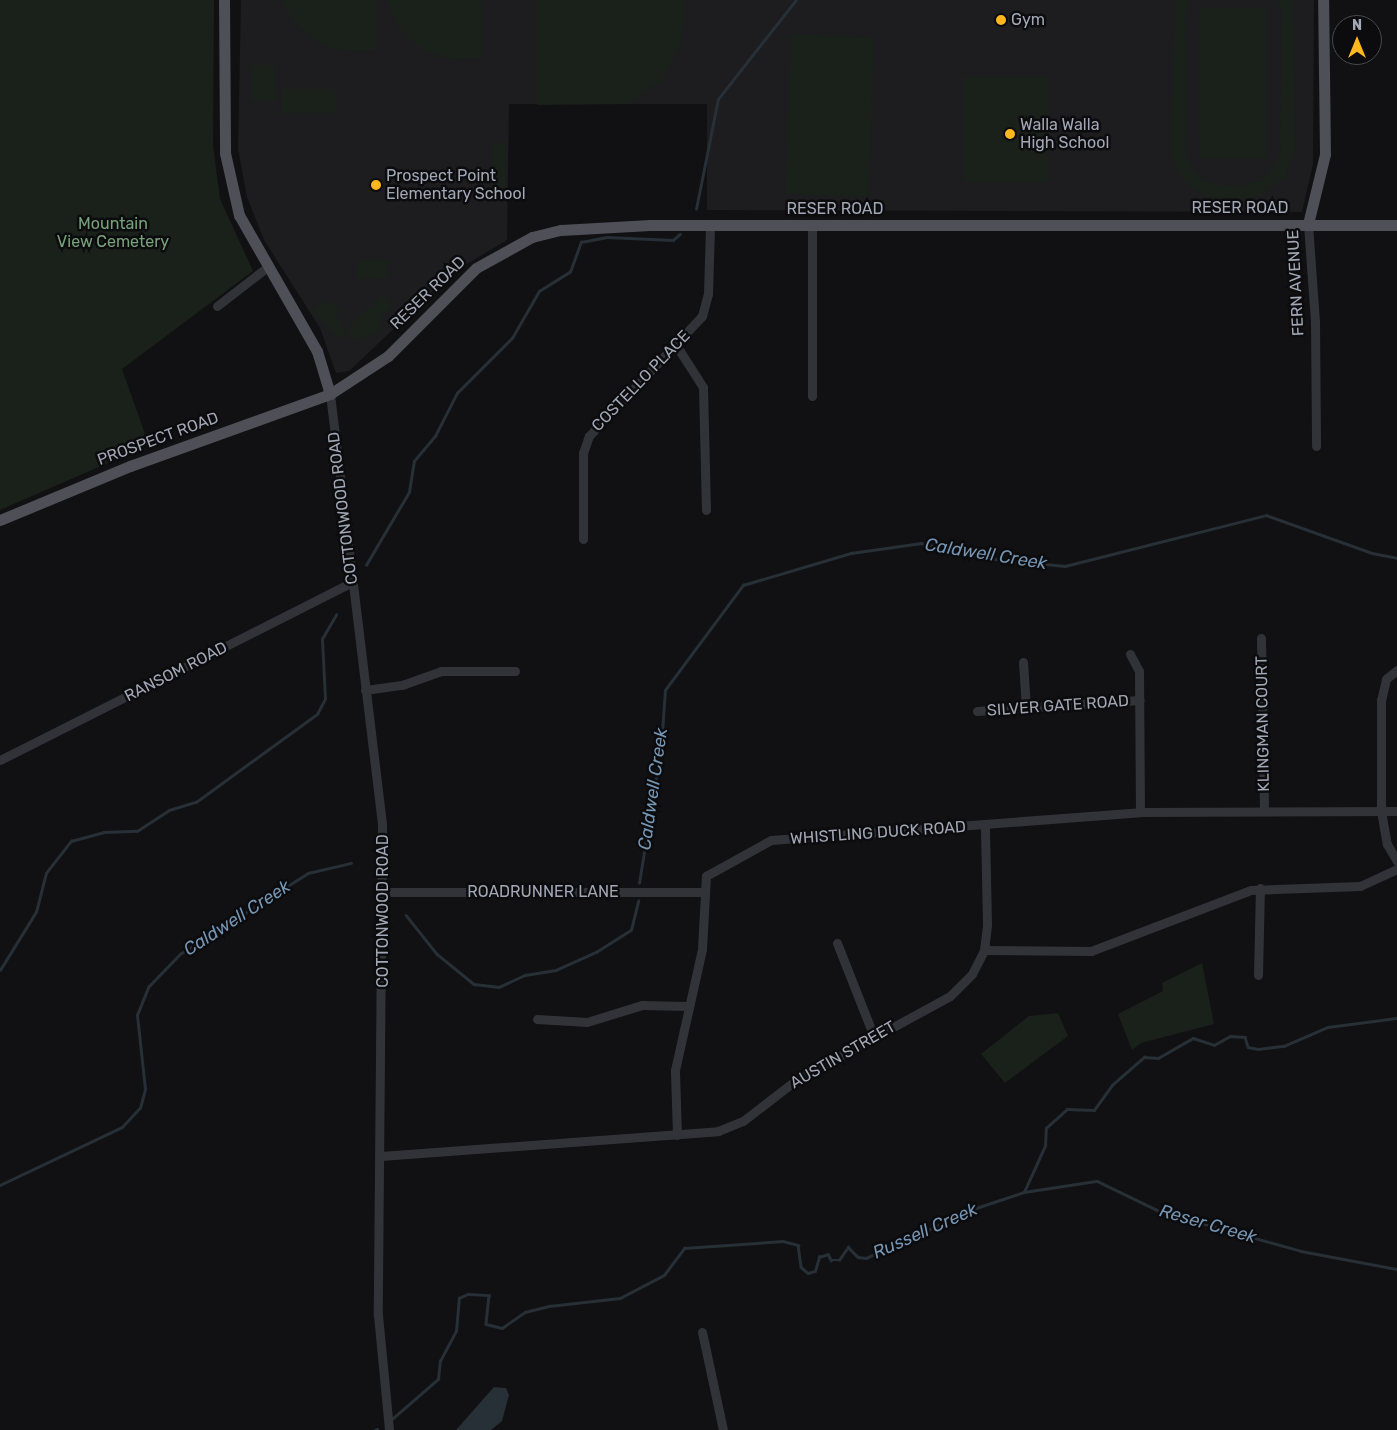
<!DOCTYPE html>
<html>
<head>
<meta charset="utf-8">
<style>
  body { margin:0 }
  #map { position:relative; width:1397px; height:1430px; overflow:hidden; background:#111113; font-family:Rubik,sans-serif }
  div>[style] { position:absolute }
  .built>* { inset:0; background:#1d1d20 }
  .green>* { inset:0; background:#19211a; transform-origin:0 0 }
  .water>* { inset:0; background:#272f37 }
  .stream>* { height:2.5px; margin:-1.25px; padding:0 1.25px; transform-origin:1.25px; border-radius:1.25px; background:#272f37 }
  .minor>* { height:9px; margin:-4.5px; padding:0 4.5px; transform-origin:4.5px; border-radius:4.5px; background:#323338 }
  .major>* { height:11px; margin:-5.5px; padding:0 5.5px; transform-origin:5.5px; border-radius:5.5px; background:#4e4f57 }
  .dots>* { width:14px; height:14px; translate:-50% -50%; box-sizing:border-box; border:2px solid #0c0c0e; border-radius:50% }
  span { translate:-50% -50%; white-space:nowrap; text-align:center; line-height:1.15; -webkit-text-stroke:5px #0c0c0e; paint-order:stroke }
  .poi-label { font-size:16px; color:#a1a7b4 }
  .left { translate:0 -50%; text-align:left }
  .street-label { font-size:16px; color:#a1a7b4 }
  .park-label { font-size:16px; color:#77a17a }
  .water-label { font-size:18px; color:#7595b3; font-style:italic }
  .north { position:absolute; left:1332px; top:15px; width:50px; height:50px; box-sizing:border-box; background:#0c0c0e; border:1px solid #484a50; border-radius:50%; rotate:0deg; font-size:14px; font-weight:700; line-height:20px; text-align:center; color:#a1a7b4 }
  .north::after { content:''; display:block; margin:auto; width:18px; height:22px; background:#feb71e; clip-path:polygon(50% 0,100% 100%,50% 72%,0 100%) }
</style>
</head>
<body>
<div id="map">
  <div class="built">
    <i style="clip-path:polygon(241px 0,1314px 0,1313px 164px,1302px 212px,707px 210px,707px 104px,509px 104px,507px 240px,454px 272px,349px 371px,336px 373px,320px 328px,264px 240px,247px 197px,238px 149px)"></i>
  </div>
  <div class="green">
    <i style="clip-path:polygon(0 0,214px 0,213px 145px,220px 199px,253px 271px,122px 369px,149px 445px,0 510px)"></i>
    <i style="clip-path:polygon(282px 0,376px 0,376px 50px,345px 52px,316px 42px,294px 22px)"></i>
    <i style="clip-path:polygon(387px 0,482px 0,481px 58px,450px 60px,421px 49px,399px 28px)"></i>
    <i style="clip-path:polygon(537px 0,685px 0,681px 45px,662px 79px,630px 104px,537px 105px)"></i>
    <i style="clip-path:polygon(1175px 0,1190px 0,1185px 16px,1186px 156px,1194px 171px,1207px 182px,1238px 187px,1265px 178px,1280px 156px,1282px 12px,1278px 0,1293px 0,1295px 152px,1285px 176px,1260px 196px,1238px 200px,1208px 197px,1188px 185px,1175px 167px,1171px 152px)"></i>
    <i style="left:1200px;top:8px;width:66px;height:150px"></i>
    <i style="left:791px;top:34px;width:83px;height:160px;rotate:2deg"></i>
    <i style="left:275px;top:65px;width:36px;height:24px;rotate:90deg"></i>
    <i style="left:963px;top:77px;width:85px;height:105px"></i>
    <i style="left:282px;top:89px;width:53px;height:24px"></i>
    <i style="left:492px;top:143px;width:13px;height:48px"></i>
    <i style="left:387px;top:259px;width:19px;height:31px;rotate:87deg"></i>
    <i style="clip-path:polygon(383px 294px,393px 306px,381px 317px,380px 332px,356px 341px,348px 332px,350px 325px)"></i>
    <i style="clip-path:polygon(323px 299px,328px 305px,334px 301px,340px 310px,334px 316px,343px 322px,340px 325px,347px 333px,341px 340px,312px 311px)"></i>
    <i style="clip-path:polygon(1202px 963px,1214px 1024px,1141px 1043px,1132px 1050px,1118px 1014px,1163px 991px,1162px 983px)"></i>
    <i style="clip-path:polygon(1058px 1013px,1068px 1036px,1005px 1083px,981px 1054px,1029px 1016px)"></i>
  </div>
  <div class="water">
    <i style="clip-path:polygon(494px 1387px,506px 1388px,509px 1395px,502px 1421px,491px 1430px,456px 1430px)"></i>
  </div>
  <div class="stream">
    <i style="left:696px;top:209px;width:112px;rotate:-78.7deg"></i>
    <i style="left:718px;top:99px;width:126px;rotate:-51.8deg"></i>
    <i style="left:366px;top:565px;width:85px;rotate:-59.5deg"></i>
    <i style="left:409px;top:492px;width:31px;rotate:-81deg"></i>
    <i style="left:414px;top:461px;width:33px;rotate:-50deg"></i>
    <i style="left:435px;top:436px;width:48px;rotate:-62.9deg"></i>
    <i style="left:457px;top:393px;width:78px;rotate:-45deg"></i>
    <i style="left:512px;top:338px;width:54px;rotate:-60.1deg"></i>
    <i style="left:539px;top:291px;width:36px;rotate:-32deg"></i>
    <i style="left:570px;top:272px;width:32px;rotate:-70deg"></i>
    <i style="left:581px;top:242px;width:26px;rotate:-11deg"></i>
    <i style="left:607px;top:237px;width:66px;rotate:2.6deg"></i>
    <i style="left:673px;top:240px;width:9px;rotate:-41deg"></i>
    <i style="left:639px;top:883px;width:138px;rotate:-80.8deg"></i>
    <i style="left:661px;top:747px;width:57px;rotate:-86deg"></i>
    <i style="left:665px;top:690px;width:131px;rotate:-53.4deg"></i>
    <i style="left:743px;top:585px;width:113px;rotate:-16.5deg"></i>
    <i style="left:851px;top:553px;width:71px;rotate:-8.1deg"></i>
    <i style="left:921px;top:543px;width:66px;rotate:13.2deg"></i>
    <i style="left:985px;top:558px;width:80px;rotate:5.7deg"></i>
    <i style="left:1065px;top:566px;width:207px;rotate:-14.2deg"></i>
    <i style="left:1266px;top:515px;width:113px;rotate:19.7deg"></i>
    <i style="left:1372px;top:553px;width:25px;rotate:11deg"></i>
    <i style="left:406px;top:915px;width:50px;rotate:51.5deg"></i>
    <i style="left:437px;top:954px;width:48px;rotate:39deg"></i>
    <i style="left:474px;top:984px;width:25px;rotate:7deg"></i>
    <i style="left:499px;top:987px;width:29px;rotate:-25deg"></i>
    <i style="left:525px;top:975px;width:31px;rotate:-9deg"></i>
    <i style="left:556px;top:970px;width:44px;rotate:-24.2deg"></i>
    <i style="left:596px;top:952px;width:41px;rotate:-32.2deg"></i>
    <i style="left:631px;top:930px;width:30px;rotate:-76deg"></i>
    <i style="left:0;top:970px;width:68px;rotate:-58.2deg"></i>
    <i style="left:36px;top:912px;width:40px;rotate:-75.6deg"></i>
    <i style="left:46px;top:873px;width:41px;rotate:-52deg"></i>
    <i style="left:71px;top:841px;width:34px;rotate:-15deg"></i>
    <i style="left:104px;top:832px;width:33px;rotate:-2deg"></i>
    <i style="left:137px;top:831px;width:38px;rotate:-33deg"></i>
    <i style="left:169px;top:810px;width:28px;rotate:-17deg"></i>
    <i style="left:196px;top:802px;width:150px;rotate:-36deg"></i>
    <i style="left:317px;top:714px;width:17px;rotate:-62deg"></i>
    <i style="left:325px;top:699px;width:60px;rotate:-92.9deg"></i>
    <i style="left:322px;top:639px;width:28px;rotate:-60deg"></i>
    <i style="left:0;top:1185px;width:135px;rotate:-25.4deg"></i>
    <i style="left:122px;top:1127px;width:26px;rotate:-47deg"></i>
    <i style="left:140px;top:1108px;width:20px;rotate:-75deg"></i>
    <i style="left:145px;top:1089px;width:74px;rotate:-96.2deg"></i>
    <i style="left:137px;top:1015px;width:31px;rotate:-68deg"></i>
    <i style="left:149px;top:986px;width:45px;rotate:-45.9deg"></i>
    <i style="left:180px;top:954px;width:151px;rotate:-32.3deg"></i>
    <i style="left:308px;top:873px;width:44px;rotate:-13.1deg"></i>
    <i style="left:1024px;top:1192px;width:74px;rotate:-8.6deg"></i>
    <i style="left:1097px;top:1181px;width:69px;rotate:25.8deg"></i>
    <i style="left:1159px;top:1211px;width:148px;rotate:15.7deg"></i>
    <i style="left:1301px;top:1251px;width:98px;rotate:10.6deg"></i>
    <i style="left:392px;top:1419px;width:61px;rotate:-41deg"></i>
    <i style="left:438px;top:1379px;width:18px;rotate:-84deg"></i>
    <i style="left:440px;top:1361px;width:34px;rotate:-62deg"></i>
    <i style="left:456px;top:1331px;width:33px;rotate:-85deg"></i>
    <i style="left:459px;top:1298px;width:10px;rotate:-24deg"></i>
    <i style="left:468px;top:1294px;width:21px;rotate:3deg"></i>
    <i style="left:489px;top:1295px;width:29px;rotate:96deg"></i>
    <i style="left:486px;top:1324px;width:16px;rotate:14deg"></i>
    <i style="left:502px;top:1328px;width:28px;rotate:-35deg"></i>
    <i style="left:525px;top:1312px;width:25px;rotate:-14deg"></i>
    <i style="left:549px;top:1306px;width:71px;rotate:-6.4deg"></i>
    <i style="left:620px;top:1298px;width:50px;rotate:-27.6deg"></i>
    <i style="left:664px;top:1275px;width:34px;rotate:-53deg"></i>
    <i style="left:684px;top:1248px;width:99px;rotate:-4deg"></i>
    <i style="left:783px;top:1241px;width:16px;rotate:15deg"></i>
    <i style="left:798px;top:1245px;width:22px;rotate:82deg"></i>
    <i style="left:801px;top:1267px;width:9px;rotate:41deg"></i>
    <i style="left:808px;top:1273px;width:7px;rotate:-16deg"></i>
    <i style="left:815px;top:1271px;width:15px;rotate:-74deg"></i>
    <i style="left:819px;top:1257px;width:9px;rotate:-18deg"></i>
    <i style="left:828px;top:1254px;width:7px;rotate:63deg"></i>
    <i style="left:831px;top:1260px;width:8px"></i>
    <i style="left:839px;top:1260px;width:16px;rotate:-55deg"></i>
    <i style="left:848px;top:1247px;width:14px;rotate:45deg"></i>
    <i style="left:858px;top:1257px;width:8px;rotate:7deg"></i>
    <i style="left:866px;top:1258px;width:124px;rotate:-24.3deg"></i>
    <i style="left:979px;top:1207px;width:47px;rotate:-18.4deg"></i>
    <i style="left:1024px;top:1192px;width:51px;rotate:-65.5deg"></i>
    <i style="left:1045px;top:1146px;width:18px;rotate:-87deg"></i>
    <i style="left:1046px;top:1128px;width:28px;rotate:-42deg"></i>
    <i style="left:1067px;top:1109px;width:27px;rotate:2deg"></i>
    <i style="left:1094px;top:1110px;width:31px;rotate:-54deg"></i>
    <i style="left:1112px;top:1085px;width:43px;rotate:-41.2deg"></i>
    <i style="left:1144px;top:1057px;width:14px;rotate:4deg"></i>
    <i style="left:1158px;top:1058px;width:40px;rotate:-29.7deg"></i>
    <i style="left:1193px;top:1038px;width:22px;rotate:18deg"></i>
    <i style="left:1214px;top:1045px;width:18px;rotate:-29deg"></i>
    <i style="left:1230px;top:1036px;width:15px;rotate:4deg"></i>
    <i style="left:1245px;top:1037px;width:10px;rotate:73deg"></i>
    <i style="left:1248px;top:1047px;width:10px;rotate:11deg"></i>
    <i style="left:1258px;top:1049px;width:26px;rotate:-7deg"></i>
    <i style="left:1284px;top:1046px;width:48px;rotate:-23.4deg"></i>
    <i style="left:1328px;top:1027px;width:70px;rotate:-7.4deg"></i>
    <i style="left:375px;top:1430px;width:2px;rotate:-27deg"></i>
  </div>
  <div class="minor">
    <i style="left:1308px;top:224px;width:98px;rotate:85.9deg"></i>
    <i style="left:1315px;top:322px;width:124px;rotate:89.5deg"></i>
    <i style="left:812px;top:226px;width:170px;rotate:90deg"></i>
    <i style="left:217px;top:306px;width:62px;rotate:-37.8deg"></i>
    <i style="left:676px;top:345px;width:50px;rotate:57.3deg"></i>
    <i style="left:703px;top:387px;width:123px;rotate:88.6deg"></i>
    <i style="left:330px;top:394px;width:434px;rotate:83.1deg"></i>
    <i style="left:382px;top:825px;width:490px;rotate:90.5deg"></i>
    <i style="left:378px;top:1315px;width:116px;rotate:84.5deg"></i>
    <i style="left:583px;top:539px;width:86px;rotate:-90deg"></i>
    <i style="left:583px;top:453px;width:18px;rotate:-71deg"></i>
    <i style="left:589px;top:436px;width:165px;rotate:-46.7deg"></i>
    <i style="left:702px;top:316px;width:23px;rotate:-75deg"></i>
    <i style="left:708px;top:294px;width:68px;rotate:-88.3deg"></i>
    <i style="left:1261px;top:638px;width:173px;rotate:89deg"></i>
    <i style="left:1130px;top:654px;width:19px;rotate:62deg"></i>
    <i style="left:1139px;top:671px;width:141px;rotate:89.6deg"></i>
    <i style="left:1023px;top:662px;width:46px;rotate:86.3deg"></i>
    <i style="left:1397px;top:670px;width:14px;rotate:141deg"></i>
    <i style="left:1386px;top:679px;width:22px;rotate:103deg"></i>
    <i style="left:1381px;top:700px;width:111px;rotate:90deg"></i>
    <i style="left:1381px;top:811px;width:34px;rotate:80deg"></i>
    <i style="left:1387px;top:844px;width:20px;rotate:60deg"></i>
    <i style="left:365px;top:690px;width:37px;rotate:-8deg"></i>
    <i style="left:402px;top:685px;width:41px;rotate:-19.7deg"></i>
    <i style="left:441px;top:671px;width:74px"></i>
    <i style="left:977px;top:711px;width:163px;rotate:-3.9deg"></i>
    <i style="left:0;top:760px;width:393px;rotate:-26.8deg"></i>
    <i style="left:384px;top:892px;width:318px"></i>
    <i style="left:837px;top:943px;width:101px;rotate:68.5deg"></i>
    <i style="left:984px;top:950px;width:107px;rotate:0.5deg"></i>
    <i style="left:1091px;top:951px;width:171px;rotate:-20.9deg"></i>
    <i style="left:1251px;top:890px;width:109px;rotate:-2.1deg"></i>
    <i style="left:1360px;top:886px;width:41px;rotate:-24.7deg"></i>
    <i style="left:1258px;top:975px;width:87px;rotate:-88.7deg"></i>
    <i style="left:537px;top:1019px;width:50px;rotate:3.4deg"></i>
    <i style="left:587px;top:1022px;width:58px;rotate:-17.2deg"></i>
    <i style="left:642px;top:1005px;width:46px;rotate:1.2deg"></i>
    <i style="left:677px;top:1135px;width:65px;rotate:-91.8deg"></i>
    <i style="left:675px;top:1070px;width:124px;rotate:-77.4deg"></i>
    <i style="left:702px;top:949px;width:73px;rotate:-86.9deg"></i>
    <i style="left:706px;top:876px;width:74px;rotate:-29deg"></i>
    <i style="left:771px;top:840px;width:370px;rotate:-4.3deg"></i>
    <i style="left:1140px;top:812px;width:257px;rotate:-0.2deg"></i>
    <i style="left:381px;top:1156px;width:338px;rotate:-4.2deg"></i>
    <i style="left:718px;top:1131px;width:27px;rotate:-22deg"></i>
    <i style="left:743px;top:1121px;width:67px;rotate:-37.7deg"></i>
    <i style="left:796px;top:1080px;width:175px;rotate:-28.6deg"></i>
    <i style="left:950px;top:996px;width:31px;rotate:-45deg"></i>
    <i style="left:972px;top:974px;width:27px;rotate:-63deg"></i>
    <i style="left:984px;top:950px;width:26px;rotate:-83deg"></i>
    <i style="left:987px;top:924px;width:99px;rotate:-91.2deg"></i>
    <i style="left:702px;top:1332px;width:100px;rotate:77.9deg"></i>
  </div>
  <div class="major">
    <i style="left:224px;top:0;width:153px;rotate:89.6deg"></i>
    <i style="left:225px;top:153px;width:64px;rotate:77.3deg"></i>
    <i style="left:239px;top:215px;width:157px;rotate:60.2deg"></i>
    <i style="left:317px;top:351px;width:45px;rotate:73.2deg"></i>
    <i style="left:1308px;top:224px;width:72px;rotate:-76.3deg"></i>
    <i style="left:1325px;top:154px;width:154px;rotate:-90.7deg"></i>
    <i style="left:0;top:520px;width:141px;rotate:-22.6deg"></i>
    <i style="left:130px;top:466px;width:213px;rotate:-19.8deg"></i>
    <i style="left:330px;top:394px;width:69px;rotate:-33.2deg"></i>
    <i style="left:388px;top:356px;width:124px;rotate:-45deg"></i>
    <i style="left:476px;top:268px;width:64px;rotate:-29deg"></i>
    <i style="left:532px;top:237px;width:30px;rotate:-14deg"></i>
    <i style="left:561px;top:230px;width:89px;rotate:-3.2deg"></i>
    <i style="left:650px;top:225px;width:747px"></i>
  </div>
  <div class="dots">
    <i style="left:1001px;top:20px;background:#feb71e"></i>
    <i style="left:1010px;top:134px;background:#feb71e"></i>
    <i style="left:376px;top:185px;background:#feb71e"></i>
  </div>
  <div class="poi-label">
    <span class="left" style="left:1011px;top:20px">Gym</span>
    <span class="left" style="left:1020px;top:134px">Walla Walla<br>High School</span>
    <span class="left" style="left:386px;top:185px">Prospect Point<br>Elementary School</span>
  </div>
  <div class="street-label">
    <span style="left:1240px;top:208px">RESER ROAD</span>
    <span style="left:835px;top:209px">RESER ROAD</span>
    <span style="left:1296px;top:283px;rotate:-93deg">FERN AVENUE</span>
    <span style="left:428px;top:293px;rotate:-44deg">RESER ROAD</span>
    <span style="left:641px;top:381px;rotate:-46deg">COSTELLO PLACE</span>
    <span style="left:158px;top:439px;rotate:-20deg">PROSPECT ROAD</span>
    <span style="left:343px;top:508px;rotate:-97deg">COTTONWOOD ROAD</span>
    <span style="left:176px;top:672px;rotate:-27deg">RANSOM ROAD</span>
    <span style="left:1058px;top:706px;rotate:-4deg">SILVER GATE ROAD</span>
    <span style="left:1263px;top:724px;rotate:-91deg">KLINGMAN COURT</span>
    <span style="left:878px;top:833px;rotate:-4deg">WHISTLING DUCK ROAD</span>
    <span style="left:543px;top:892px">ROADRUNNER LANE</span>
    <span style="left:383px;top:911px;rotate:-90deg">COTTONWOOD ROAD</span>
    <span style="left:843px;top:1055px;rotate:-30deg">AUSTIN STREET</span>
  </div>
  <div class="park-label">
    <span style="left:113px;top:233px">Mountain<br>View Cemetery</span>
  </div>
  <div class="water-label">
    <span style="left:986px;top:554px;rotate:9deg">Caldwell Creek</span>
    <span style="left:653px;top:789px;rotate:-82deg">Caldwell Creek</span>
    <span style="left:237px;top:918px;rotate:-33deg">Caldwell Creek</span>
    <span style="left:1208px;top:1224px;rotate:16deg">Reser Creek</span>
    <span style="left:925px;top:1231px;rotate:-24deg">Russell Creek</span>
  </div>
  <div class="north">N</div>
</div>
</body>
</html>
